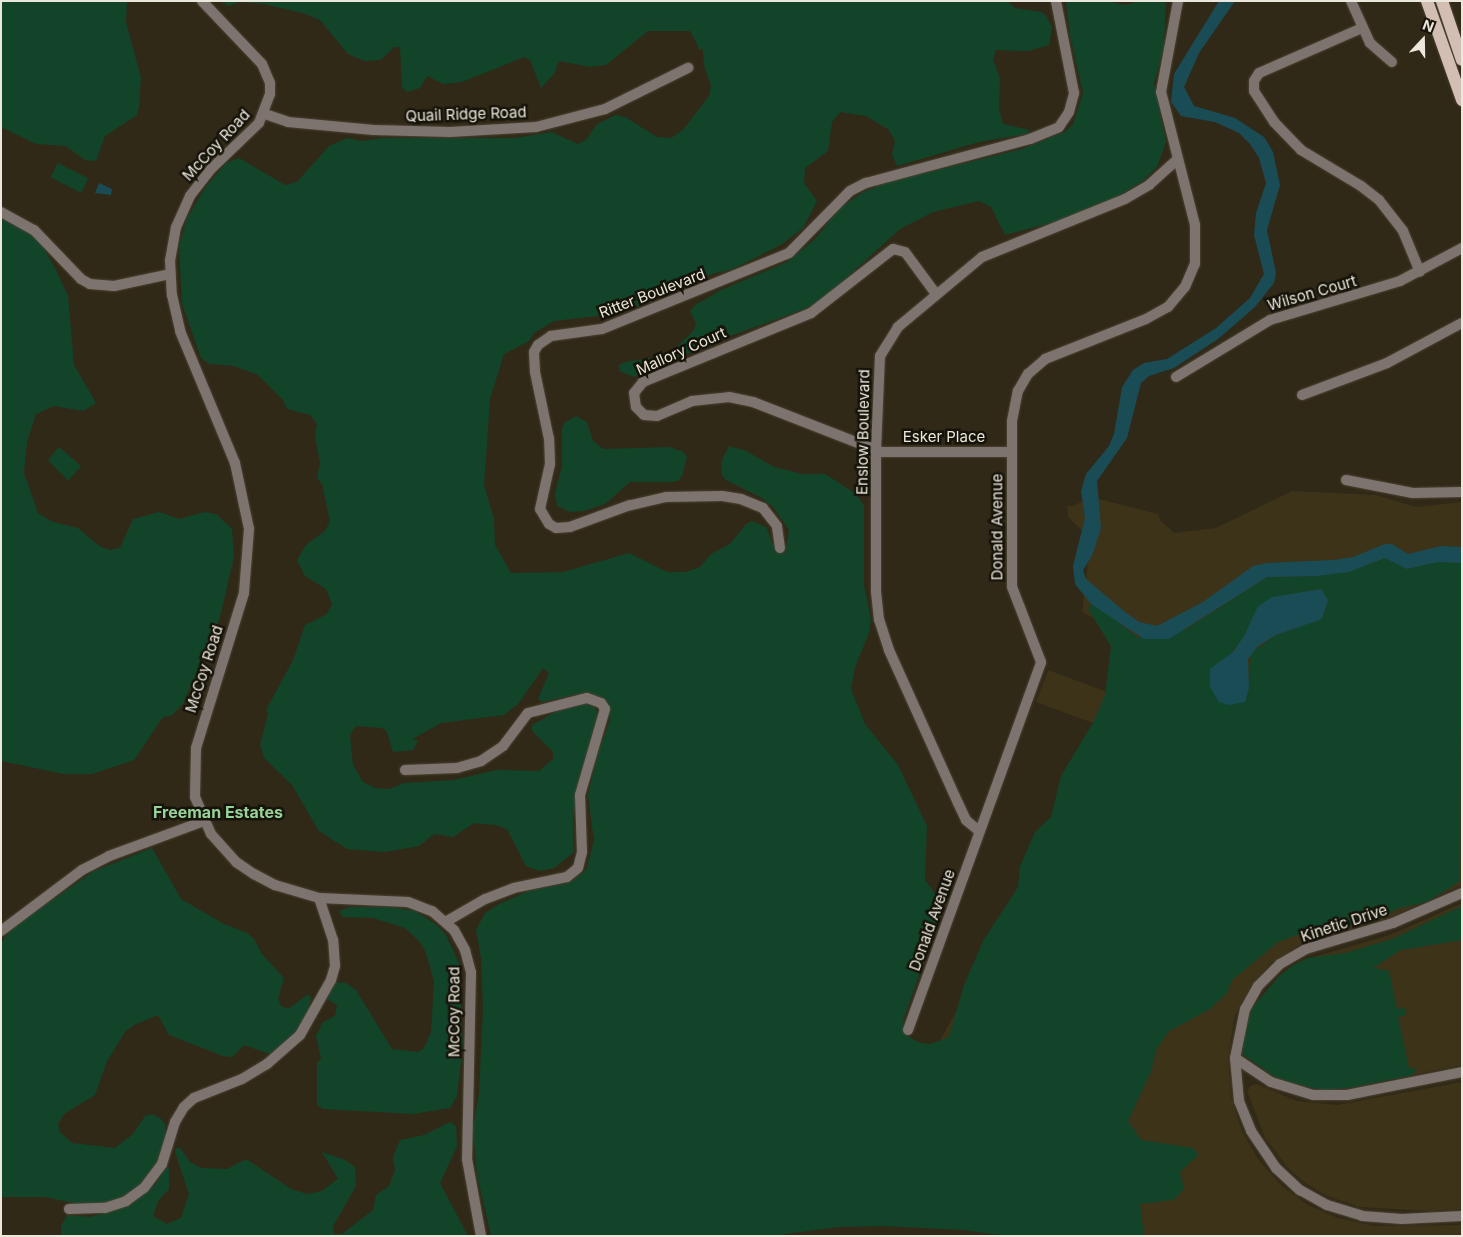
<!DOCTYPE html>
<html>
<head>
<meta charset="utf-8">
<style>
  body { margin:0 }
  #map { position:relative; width:1463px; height:1237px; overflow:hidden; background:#312917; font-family:Inter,sans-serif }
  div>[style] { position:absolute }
  .built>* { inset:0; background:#3d3319 }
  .green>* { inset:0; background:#12442a; transform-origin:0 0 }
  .water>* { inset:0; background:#1a4c56 }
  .roads { filter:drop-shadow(0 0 1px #4b4433) drop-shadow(0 0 1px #4b4433) }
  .minor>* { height:10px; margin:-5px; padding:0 5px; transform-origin:5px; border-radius:5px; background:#7e746f }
  .tertiary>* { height:10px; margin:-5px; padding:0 5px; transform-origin:5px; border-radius:5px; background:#7e746f }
  .primary>* { height:12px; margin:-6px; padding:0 6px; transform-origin:6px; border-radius:6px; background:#d3beb4 }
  span { translate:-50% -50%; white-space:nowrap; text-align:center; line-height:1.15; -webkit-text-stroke:5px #16130a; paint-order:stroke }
  .street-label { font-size:15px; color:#ece7dc }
  .neighbourhood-label { font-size:16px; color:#97d299; font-weight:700 }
  .frame { position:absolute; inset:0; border:2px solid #ece7dc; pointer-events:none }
  .north { position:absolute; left:1398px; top:15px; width:50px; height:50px; -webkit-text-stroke:4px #16130a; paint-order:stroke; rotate:21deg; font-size:14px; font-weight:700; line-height:20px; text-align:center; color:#ece7dc }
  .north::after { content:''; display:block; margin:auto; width:18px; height:22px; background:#ece7dc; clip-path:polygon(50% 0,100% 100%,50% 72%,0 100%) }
</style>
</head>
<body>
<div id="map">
  <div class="built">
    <i style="clip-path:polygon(1292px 491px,1376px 495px,1416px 507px,1462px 502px,1462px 885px,1388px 918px,1304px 942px,1272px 962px,1251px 985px,1235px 1015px,1228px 1058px,1231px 1097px,1242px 1131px,1258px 1159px,1282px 1186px,1308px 1205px,1338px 1218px,1374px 1226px,1462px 1225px,1462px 1236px,1138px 1236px,1141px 1222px,509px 1215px,485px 1209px,480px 1176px,934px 1051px,1056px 835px,1093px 723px,1036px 702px,1048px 670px,1107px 692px,1128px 635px,1082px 612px,1091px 539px,1068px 517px,1067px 506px,1073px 506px,1091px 497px,1158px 514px,1161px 521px,1174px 533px,1216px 528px)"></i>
    <i style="clip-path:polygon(1462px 903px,1462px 1065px,1360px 1085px,1281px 976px,1314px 957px,1390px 935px)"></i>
    <i style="clip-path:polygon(1462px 1082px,1462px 1209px,1426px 1211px,1359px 1207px,1325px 1195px,1305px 1183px,1287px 1167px,1265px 1138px,1247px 1091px,1250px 1086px,1257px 1084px,1297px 1101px,1337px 1105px)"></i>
  </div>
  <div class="green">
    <i style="clip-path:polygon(127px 1px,126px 22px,141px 78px,139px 107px,137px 115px,105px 136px,96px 161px,85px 160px,66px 146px,36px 144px,1px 127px,1px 2px)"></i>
    <i style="clip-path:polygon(evenodd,219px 1px,1007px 1px,1015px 8px,1042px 12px,1047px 17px,1052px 27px,1049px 45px,1028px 51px,996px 50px,993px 60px,1000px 78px,999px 109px,1003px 124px,1030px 130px,1026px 134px,979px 142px,897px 166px,892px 155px,895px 141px,889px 130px,866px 116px,840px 112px,832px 122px,828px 151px,805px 168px,804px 183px,817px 201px,803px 228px,782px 244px,733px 269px,712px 274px,640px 305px,614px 314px,554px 321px,534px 333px,529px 341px,504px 354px,490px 399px,484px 485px,494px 519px,495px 545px,511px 573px,563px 572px,629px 553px,667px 572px,686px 572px,700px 567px,711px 554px,730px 544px,746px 524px,752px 521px,766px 527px,776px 551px,785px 553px,789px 530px,773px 507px,762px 498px,726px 480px,722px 475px,721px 462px,729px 446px,746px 451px,774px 467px,802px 474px,825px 474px,856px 494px,864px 506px,864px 585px,871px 619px,869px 633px,855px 667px,851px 689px,865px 724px,898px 765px,927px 826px,925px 880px,941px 902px,942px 910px,903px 1021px,905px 1034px,917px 1042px,930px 1044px,949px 1037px,964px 985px,983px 941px,1018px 887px,1020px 866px,1035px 832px,1051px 817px,1061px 776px,1094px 721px,1105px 695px,1111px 646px,1088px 609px,1091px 604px,1106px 612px,1138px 638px,1185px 630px,1267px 577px,1317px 576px,1349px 572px,1385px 558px,1407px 569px,1437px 562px,1462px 563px,1460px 881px,1427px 902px,1396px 909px,1383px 918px,1342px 928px,1305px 932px,1278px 942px,1232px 980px,1227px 993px,1210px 1009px,1169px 1031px,1156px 1050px,1152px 1069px,1128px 1121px,1141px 1140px,1193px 1148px,1198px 1155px,1180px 1172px,1184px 1189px,1173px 1200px,1140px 1204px,1144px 1236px,1007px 1236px,963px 1230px,883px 1226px,839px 1227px,770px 1236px,491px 1236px,477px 1175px,473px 1128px,479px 1093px,483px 1009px,481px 958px,476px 930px,485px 913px,499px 904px,529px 891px,571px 882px,586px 870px,594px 841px,588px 796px,596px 759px,610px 720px,608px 704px,604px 698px,583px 693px,542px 702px,538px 699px,549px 673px,543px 668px,519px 703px,504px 715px,441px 723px,416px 737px,413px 739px,418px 741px,413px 750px,393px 752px,387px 732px,382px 728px,356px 726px,350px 735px,353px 765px,363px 782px,375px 788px,389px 789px,404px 783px,454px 780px,496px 770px,539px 771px,553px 759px,553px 752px,532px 731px,532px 725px,557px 711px,584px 703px,595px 707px,600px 719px,580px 776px,573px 818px,574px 852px,554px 868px,540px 871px,526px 866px,507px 829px,495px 825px,474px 823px,453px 837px,434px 834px,419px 846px,385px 852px,347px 849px,319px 831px,292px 785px,264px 758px,260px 745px,268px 713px,266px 710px,293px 660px,305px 625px,327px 614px,332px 604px,326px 589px,305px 576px,297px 560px,306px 545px,325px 531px,330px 521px,322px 484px,317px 478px,320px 463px,315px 436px,317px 424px,310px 415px,287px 409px,283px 400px,258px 375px,234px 366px,209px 364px,201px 358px,182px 304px,179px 246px,187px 218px,207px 185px,226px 163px,239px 158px,285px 185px,297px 182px,329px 146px,347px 138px,362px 141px,384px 138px,515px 138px,551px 132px,578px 144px,587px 139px,596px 125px,615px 115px,625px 117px,657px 137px,671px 138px,683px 130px,709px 96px,711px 86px,704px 65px,703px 49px,700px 50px,690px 31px,648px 31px,606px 65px,590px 67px,559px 61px,554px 74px,541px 88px,530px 60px,524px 57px,462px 82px,443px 84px,427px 76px,420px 88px,407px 92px,402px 87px,400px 47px,394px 47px,381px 60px,364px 61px,348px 54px,320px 20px,306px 14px,264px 4px,239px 2px,229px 6px,219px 1px,1321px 589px,1328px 600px,1322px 619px,1276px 635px,1251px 653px,1248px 695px,1216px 664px,1228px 658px,1244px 636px,1258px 606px,1272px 597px,1321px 589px)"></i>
    <i style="clip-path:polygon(1066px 1px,1106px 1px,1126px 5px,1140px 1px,1166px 1px,1164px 48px,1154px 83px,1166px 142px,1157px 167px,1143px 181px,1117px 197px,1062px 220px,1005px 235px,991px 207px,979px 201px,933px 212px,900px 229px,831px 292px,810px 307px,719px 340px,634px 377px,620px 371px,619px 365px,625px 362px,669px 355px,694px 330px,696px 323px,690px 311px,694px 306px,719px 291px,787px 262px,815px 239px,840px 208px,863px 192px,888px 182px,1022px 149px,1066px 131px,1073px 124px,1083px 93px,1070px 36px)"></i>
    <i style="left:58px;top:163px;width:34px;height:16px;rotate:27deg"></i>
    <i style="clip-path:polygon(1px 217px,39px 239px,56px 270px,68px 296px,74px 365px,96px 403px,83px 411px,54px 406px,36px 414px,27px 442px,24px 473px,38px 513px,53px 522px,78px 528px,99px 546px,110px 550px,120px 548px,133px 519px,159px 512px,179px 519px,205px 512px,216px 514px,232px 529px,234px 557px,219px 621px,183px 704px,171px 716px,163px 717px,134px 760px,92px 774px,64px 774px,1px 761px)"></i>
    <i style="clip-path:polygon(576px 416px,587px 422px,593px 441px,603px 449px,670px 447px,683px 452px,687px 457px,682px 476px,678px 481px,671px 482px,630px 482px,605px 504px,584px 511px,570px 512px,557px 506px,555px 494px,562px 465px,562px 429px,564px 423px)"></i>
    <i style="clip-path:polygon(59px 447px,81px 466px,68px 481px,48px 460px)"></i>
    <i style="clip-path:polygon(152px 848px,181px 899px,224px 924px,247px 933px,254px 939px,262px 954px,284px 978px,278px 999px,281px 1006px,288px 1009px,307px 995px,311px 996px,309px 1012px,294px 1036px,270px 1054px,244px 1045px,232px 1057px,223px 1056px,169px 1035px,158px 1015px,134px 1025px,125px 1032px,107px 1061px,95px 1095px,64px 1114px,58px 1124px,60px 1132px,72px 1143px,115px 1148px,133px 1134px,145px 1116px,152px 1114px,160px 1118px,165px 1124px,166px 1136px,157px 1165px,145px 1181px,126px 1197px,102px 1204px,78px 1204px,45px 1197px,1px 1197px,1px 943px,9px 932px,29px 916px,94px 871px)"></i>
    <i style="clip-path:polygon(1462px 906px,1462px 940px,1401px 950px,1373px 968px,1389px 971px,1397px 1009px,1405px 1008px,1406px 1015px,1398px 1017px,1409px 1068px,1416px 1069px,1413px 1075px,1350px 1088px,1323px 1090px,1289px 1083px,1273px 1076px,1242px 1054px,1246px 1025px,1252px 1008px,1279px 976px,1295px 964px,1308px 958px,1345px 953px,1392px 939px)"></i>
    <i style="clip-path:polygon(389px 907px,415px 911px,437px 925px,446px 935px,459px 963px,463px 1044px,457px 1096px,450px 1108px,413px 1114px,323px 1109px,317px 1105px,317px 1063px,321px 1059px,316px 1036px,323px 1022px,335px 1016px,337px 1005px,327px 999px,336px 982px,346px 983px,356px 990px,392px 1049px,418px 1052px,424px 1048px,431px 1032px,434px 982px,426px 953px,420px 942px,405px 928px,373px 918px,343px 917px,339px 911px,350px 907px)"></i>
    <i style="clip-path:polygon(450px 1122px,456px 1126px,457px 1146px,440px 1183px,468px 1236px,61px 1236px,61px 1226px,67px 1215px,89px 1217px,119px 1209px,155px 1185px,166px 1166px,169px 1168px,169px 1189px,158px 1201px,153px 1216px,167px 1224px,181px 1218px,189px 1194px,175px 1152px,176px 1148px,180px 1148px,190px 1162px,201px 1168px,227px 1169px,246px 1159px,291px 1189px,307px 1194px,322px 1191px,338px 1179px,322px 1152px,345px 1160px,355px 1167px,356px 1186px,333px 1226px,334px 1234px,342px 1234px,373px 1210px,376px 1195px,389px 1186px,395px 1170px,393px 1157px,400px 1140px,424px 1135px)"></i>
  </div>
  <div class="water">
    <i style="clip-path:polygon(1219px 1px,1235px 1px,1199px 53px,1184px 87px,1194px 106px,1235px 118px,1264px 137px,1273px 152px,1280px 185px,1267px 230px,1276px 273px,1274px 283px,1255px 307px,1218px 339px,1174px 368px,1149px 376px,1141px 383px,1127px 438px,1097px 481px,1101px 528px,1092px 556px,1083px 570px,1086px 579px,1125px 612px,1139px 622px,1157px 626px,1203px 602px,1253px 566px,1267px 563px,1334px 560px,1353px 557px,1385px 544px,1392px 544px,1408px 554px,1441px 546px,1462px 547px,1462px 563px,1438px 562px,1407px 569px,1385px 558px,1349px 572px,1317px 576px,1267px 577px,1169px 639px,1144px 639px,1091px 604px,1075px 584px,1073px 566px,1085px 518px,1081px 491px,1086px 474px,1109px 446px,1114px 434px,1122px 387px,1133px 370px,1144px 363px,1167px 359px,1216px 328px,1250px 298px,1264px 274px,1254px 235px,1256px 213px,1266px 183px,1259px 158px,1250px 144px,1239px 133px,1215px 122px,1181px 116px,1171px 102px,1174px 74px)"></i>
    <i style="clip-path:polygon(99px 183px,112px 189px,111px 195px,95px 193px)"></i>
    <i style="clip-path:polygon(1321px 589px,1328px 600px,1322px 619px,1276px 635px,1258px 646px,1248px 659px,1249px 688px,1245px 702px,1229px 705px,1219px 702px,1210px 687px,1210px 669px,1233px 652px,1244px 636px,1258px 606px,1272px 597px)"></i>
  </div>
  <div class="roads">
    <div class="minor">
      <i style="left:1351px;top:1px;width:46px;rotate:65.7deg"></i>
      <i style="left:1370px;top:43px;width:29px;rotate:41deg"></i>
      <i style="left:1362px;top:28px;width:112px;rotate:156.4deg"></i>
      <i style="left:1259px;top:73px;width:9px;rotate:122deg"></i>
      <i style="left:1254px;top:81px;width:10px;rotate:90deg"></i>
      <i style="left:1254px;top:91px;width:37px;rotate:57deg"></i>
      <i style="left:1274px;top:122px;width:39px;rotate:46deg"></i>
      <i style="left:1301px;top:150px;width:70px;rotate:31deg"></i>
      <i style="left:1361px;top:186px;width:23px;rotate:38deg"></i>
      <i style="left:1379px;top:200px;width:39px;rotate:52deg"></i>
      <i style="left:1403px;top:231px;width:44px;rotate:67.5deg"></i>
      <i style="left:265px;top:114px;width:24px;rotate:19deg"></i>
      <i style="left:288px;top:122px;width:86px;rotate:5.3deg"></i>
      <i style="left:374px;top:130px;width:76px;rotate:1.5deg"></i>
      <i style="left:450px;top:132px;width:86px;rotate:-3.3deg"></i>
      <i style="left:536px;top:127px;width:71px;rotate:-14.6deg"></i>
      <i style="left:605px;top:109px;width:93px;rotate:-26.3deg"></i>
      <i style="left:1px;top:212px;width:38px;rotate:29deg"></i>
      <i style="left:34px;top:230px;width:68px;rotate:46.2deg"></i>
      <i style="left:81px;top:279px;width:10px;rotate:29deg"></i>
      <i style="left:90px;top:284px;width:24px;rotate:5deg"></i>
      <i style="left:114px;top:286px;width:57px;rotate:-12.1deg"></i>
      <i style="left:936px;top:294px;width:52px;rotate:-126.4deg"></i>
      <i style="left:905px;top:252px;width:12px;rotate:-166deg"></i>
      <i style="left:893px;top:249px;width:104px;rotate:142deg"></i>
      <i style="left:811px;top:313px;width:182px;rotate:157.7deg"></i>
      <i style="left:643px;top:382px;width:14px;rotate:129deg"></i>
      <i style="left:634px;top:393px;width:14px;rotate:82deg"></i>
      <i style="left:636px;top:407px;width:11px;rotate:45deg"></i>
      <i style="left:644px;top:415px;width:13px;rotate:4deg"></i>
      <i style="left:657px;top:416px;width:38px;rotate:-23deg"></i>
      <i style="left:692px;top:401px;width:37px;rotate:-6deg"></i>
      <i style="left:729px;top:397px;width:25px;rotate:12deg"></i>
      <i style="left:753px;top:402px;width:137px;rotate:21.3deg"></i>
      <i style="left:881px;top:452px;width:131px"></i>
      <i style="left:1176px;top:377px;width:110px;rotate:-31.2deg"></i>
      <i style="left:1270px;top:320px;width:136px;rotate:-16.7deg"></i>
      <i style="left:1400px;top:281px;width:70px;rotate:-28deg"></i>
      <i style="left:1302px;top:395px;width:91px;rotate:-20.6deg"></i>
      <i style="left:1387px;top:363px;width:85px;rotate:-28.1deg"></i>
      <i style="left:1346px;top:480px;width:68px;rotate:11deg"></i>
      <i style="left:1413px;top:493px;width:49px;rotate:-1.2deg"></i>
      <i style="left:780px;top:548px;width:22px;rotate:-98deg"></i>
      <i style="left:777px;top:526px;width:23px;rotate:-128deg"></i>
      <i style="left:763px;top:508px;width:24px;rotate:-158deg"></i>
      <i style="left:741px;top:499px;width:19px;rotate:-171deg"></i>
      <i style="left:722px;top:496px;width:56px;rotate:179deg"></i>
      <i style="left:666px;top:497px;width:37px;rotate:167deg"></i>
      <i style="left:630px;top:505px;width:64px;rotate:159.9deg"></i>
      <i style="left:570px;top:527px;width:14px;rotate:176deg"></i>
      <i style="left:556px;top:528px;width:8px;rotate:-150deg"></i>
      <i style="left:549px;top:524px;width:17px;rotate:-121deg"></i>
      <i style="left:540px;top:509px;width:46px;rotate:-77.5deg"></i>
      <i style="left:550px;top:464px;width:25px;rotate:-92deg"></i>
      <i style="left:549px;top:439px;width:68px;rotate:-101.8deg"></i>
      <i style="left:535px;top:372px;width:20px;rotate:-93deg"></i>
      <i style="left:534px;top:352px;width:8px;rotate:-60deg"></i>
      <i style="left:538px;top:345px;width:16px;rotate:-35deg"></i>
      <i style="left:551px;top:336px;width:51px;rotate:-7.8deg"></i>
      <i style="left:602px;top:329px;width:202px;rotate:-22.1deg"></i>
      <i style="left:789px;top:253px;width:87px;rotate:-45.5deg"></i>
      <i style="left:850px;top:191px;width:18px;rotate:-27deg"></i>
      <i style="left:866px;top:183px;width:170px;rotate:-15deg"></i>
      <i style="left:1030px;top:139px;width:31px;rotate:-22deg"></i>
      <i style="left:1059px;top:127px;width:18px;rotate:-56deg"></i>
      <i style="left:1069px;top:112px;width:20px;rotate:-75deg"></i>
      <i style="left:1074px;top:93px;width:94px;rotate:-101.1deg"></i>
      <i style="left:405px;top:770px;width:52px;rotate:-2.2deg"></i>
      <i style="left:457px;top:768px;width:25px;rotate:-16deg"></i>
      <i style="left:481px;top:761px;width:27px;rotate:-34deg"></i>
      <i style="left:503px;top:746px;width:41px;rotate:-52.9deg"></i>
      <i style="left:528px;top:713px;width:61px;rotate:-14.3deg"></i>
      <i style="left:587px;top:698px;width:15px;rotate:20deg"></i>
      <i style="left:601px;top:703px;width:7px;rotate:56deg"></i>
      <i style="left:605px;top:709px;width:90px;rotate:106.2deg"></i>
      <i style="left:580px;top:795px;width:57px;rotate:88deg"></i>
      <i style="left:582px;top:852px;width:16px;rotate:104deg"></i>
      <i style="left:578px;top:868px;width:14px;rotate:141deg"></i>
      <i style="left:567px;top:877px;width:54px;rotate:168.3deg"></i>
      <i style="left:514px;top:888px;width:31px;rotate:159deg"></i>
      <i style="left:485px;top:899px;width:44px;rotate:149.9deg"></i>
      <i style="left:979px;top:831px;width:17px;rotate:-140deg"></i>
      <i style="left:966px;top:820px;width:19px;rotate:-115deg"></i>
      <i style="left:958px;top:803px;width:168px;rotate:-114.3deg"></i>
      <i style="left:889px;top:650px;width:32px;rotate:-108deg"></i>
      <i style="left:879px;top:620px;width:29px;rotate:-96deg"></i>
      <i style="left:876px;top:591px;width:140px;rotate:-90deg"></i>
      <i style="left:876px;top:451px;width:95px;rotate:-87.6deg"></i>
      <i style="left:880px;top:356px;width:34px;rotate:-58deg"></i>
      <i style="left:898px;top:327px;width:109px;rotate:-39.8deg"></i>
      <i style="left:982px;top:257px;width:154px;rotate:-22.1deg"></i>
      <i style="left:1125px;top:199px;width:28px;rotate:-30deg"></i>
      <i style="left:1149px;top:185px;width:38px;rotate:-42deg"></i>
      <i style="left:1462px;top:893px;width:75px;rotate:156.5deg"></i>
      <i style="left:1393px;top:923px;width:91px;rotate:163.4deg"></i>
      <i style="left:1306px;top:949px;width:30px;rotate:150deg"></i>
      <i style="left:1280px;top:964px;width:31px;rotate:135deg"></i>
      <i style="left:1258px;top:986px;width:26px;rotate:119deg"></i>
      <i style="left:1245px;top:1009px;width:50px;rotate:101.5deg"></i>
      <i style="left:1235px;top:1058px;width:43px;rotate:84.7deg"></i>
      <i style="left:1239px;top:1101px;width:32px;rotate:68deg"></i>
      <i style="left:1251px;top:1131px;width:45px;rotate:56deg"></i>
      <i style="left:1276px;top:1168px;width:33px;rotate:43deg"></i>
      <i style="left:1300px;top:1190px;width:31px;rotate:29deg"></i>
      <i style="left:1327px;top:1205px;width:37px;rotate:17deg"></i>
      <i style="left:1362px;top:1216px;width:40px;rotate:4.3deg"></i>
      <i style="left:1402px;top:1219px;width:60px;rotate:-2.9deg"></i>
      <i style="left:1px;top:931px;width:101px;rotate:-37deg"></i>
      <i style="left:82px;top:870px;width:30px;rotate:-27deg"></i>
      <i style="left:109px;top:856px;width:101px;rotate:-20.2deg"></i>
      <i style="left:908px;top:1030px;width:391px;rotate:-70.1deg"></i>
      <i style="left:1041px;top:662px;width:80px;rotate:-111.1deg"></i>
      <i style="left:1012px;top:587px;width:166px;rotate:-90deg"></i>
      <i style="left:1012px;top:421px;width:31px;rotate:-79deg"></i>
      <i style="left:1018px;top:391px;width:20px;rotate:-60deg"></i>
      <i style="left:1028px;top:374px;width:23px;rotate:-41deg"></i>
      <i style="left:1045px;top:359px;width:109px;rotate:-21.6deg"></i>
      <i style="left:1146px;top:319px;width:25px;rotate:-29deg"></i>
      <i style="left:1168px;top:307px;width:26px;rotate:-50deg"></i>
      <i style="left:1185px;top:287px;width:25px;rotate:-67deg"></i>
      <i style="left:1195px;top:264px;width:39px;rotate:-90deg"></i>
      <i style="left:1195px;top:225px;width:137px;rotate:-104.3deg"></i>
      <i style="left:1161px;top:92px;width:93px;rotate:-79.4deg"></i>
      <i style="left:1235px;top:1058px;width:43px;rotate:33.7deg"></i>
      <i style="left:1271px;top:1082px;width:44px;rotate:17.2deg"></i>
      <i style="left:1313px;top:1095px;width:34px"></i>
      <i style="left:1347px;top:1095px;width:117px;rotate:-11.3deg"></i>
      <i style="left:69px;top:1209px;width:36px;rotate:-2deg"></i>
      <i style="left:105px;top:1208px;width:22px;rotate:-18deg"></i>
      <i style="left:126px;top:1201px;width:22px;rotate:-36deg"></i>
      <i style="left:144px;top:1188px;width:30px;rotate:-53deg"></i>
      <i style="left:162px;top:1164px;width:44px;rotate:-72.8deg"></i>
      <i style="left:175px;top:1122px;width:17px;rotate:-59deg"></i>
      <i style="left:184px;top:1107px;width:13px;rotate:-42deg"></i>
      <i style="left:194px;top:1098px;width:52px;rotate:-21.6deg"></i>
      <i style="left:242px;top:1079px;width:29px;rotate:-31deg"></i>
      <i style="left:267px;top:1064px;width:44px;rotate:-41.3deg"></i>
      <i style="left:300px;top:1035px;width:63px;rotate:-60.6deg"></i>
      <i style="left:331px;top:980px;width:15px;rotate:-74deg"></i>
      <i style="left:335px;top:966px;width:26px;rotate:-94deg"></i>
      <i style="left:333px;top:940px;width:44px;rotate:-108.4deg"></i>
    </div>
    <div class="tertiary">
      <i style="left:202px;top:1px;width:87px;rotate:46.4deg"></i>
      <i style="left:262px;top:64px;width:21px;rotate:67deg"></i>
      <i style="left:270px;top:83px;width:11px;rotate:90deg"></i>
      <i style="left:270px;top:94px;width:31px;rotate:111deg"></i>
      <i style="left:259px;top:123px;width:66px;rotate:136.2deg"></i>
      <i style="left:211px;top:169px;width:34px;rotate:128deg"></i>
      <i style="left:190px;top:196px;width:34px;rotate:114deg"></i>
      <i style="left:176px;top:227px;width:34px;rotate:100deg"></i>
      <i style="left:170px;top:260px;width:35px;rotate:87deg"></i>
      <i style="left:172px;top:295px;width:37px;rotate:77deg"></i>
      <i style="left:180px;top:331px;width:143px;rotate:67.4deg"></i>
      <i style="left:235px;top:463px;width:67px;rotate:78deg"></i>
      <i style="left:249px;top:529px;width:64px;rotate:94.5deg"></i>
      <i style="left:244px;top:593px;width:162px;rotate:107.2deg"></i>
      <i style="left:196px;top:748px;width:49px;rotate:91.2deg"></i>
      <i style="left:195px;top:797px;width:40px;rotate:66.6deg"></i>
      <i style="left:211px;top:834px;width:38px;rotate:48deg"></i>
      <i style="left:236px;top:862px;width:22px;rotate:34deg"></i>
      <i style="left:254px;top:874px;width:24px;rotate:28deg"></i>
      <i style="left:275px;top:885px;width:46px;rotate:16.5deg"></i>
      <i style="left:319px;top:898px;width:89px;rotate:2.6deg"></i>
      <i style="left:408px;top:902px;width:26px;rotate:21deg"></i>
      <i style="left:432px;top:911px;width:29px;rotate:41deg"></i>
      <i style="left:454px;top:930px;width:23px;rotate:61deg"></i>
      <i style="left:465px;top:950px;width:23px;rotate:75deg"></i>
      <i style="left:471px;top:972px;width:187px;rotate:91.2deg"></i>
      <i style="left:467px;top:1159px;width:78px;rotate:79.7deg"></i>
    </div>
    <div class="primary">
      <i style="left:1427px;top:1px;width:105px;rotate:70.5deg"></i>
      <i style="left:1442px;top:1px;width:62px;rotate:71.3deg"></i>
    </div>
  </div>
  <div class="street-label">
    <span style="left:466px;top:114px;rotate:-2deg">Quail Ridge Road</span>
    <span style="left:216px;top:145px;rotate:-47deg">McCoy Road</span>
    <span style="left:652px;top:293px;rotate:-21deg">Ritter Boulevard</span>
    <span style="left:1312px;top:293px;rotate:-16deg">Wilson Court</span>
    <span style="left:681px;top:351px;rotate:-24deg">Mallory Court</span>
    <span style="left:863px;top:432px;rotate:-89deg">Enslow Boulevard</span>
    <span style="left:944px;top:437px">Esker Place</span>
    <span style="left:997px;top:527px;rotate:-90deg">Donald Avenue</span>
    <span style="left:204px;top:669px;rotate:-72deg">McCoy Road</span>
    <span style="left:932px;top:920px;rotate:-70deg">Donald Avenue</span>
    <span style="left:1344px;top:923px;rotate:-18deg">Kinetic Drive</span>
    <span style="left:454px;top:1012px;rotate:-90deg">McCoy Road</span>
  </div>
  <div class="neighbourhood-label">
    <span style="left:218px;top:812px">Freeman Estates</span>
  </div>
  <div class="frame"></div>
  <div class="north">N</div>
</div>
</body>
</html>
